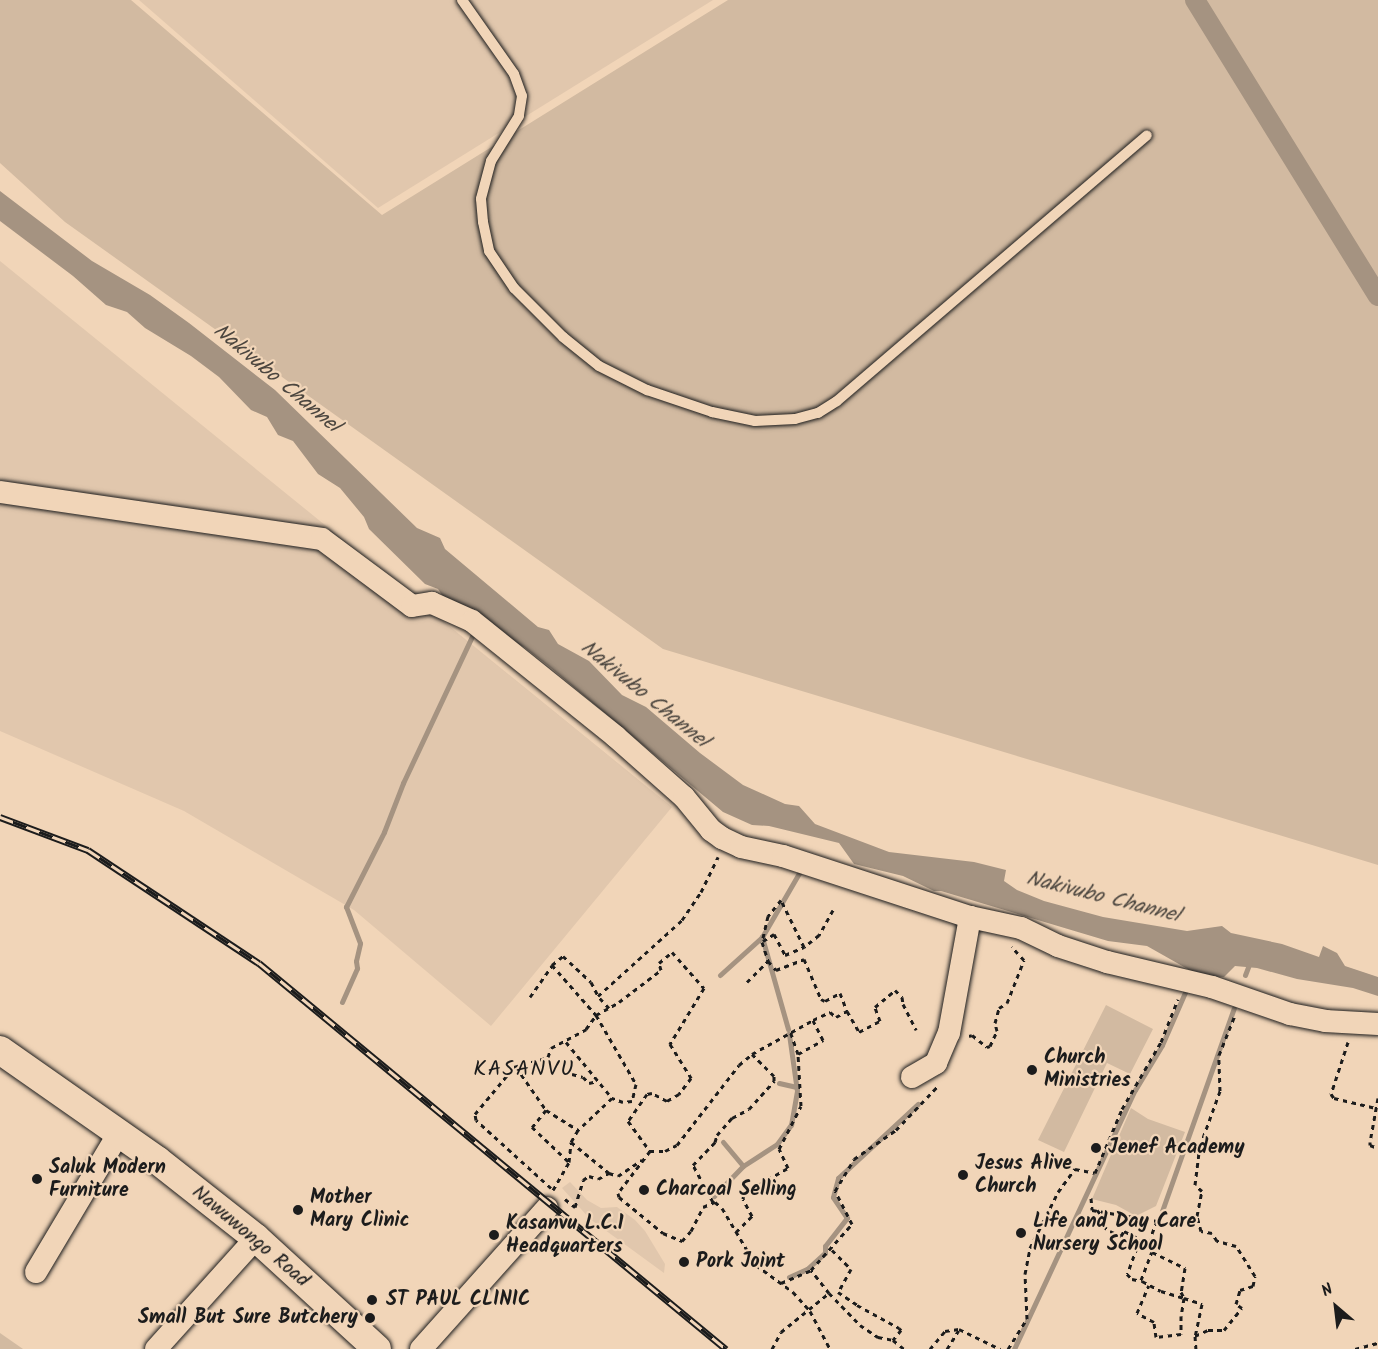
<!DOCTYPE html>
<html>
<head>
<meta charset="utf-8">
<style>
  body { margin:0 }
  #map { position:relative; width:1378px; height:1349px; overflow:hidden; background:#f1d5b8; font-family:Kalam,sans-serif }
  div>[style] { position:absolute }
  .built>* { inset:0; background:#e1c7ad }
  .green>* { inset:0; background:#d2baa1 }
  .water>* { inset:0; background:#a59381 }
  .stream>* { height:5px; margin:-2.5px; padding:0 2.5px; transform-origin:2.5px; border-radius:2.5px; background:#a59381 }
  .canal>* { height:20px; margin:-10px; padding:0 10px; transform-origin:10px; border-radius:10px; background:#a59381 }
  .path>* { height:3px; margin-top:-1.5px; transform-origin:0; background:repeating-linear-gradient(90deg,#1c1c1c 0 4.5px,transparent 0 9px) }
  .roads { filter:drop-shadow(0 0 2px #1c1c1c) drop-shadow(0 0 2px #1c1c1c) }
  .service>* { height:10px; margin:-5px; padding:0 5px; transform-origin:5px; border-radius:5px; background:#f1d5b8 }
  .minor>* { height:22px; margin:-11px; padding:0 11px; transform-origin:11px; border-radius:11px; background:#f1d5b8 }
  .tertiary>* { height:28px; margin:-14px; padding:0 14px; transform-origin:14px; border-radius:14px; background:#f1d5b8 }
  .rail>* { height:7px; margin-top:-3.5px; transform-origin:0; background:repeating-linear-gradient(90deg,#f1d5b8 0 14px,#1c1c1c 0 28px); box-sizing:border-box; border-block:2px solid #1c1c1c }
  .dots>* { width:16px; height:16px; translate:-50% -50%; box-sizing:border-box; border:3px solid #f1d5b8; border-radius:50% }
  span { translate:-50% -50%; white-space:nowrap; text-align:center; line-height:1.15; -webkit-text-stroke:4.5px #f1d5b8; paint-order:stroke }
  .poi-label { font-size:20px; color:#1c1c1c; font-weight:700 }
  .left { translate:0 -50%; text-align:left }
  .right { translate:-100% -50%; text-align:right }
  .street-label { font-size:20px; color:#1c1c1c }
  .water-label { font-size:21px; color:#4c463f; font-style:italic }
  .quarter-label { font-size:22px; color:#1c1c1c; letter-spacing:1.5px }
  .north { position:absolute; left:1306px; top:1277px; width:60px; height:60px; -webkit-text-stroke:4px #f1d5b8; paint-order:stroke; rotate:332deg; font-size:16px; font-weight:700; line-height:24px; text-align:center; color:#1c1c1c }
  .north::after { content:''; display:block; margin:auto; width:21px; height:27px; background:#1c1c1c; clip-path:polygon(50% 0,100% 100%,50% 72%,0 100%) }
</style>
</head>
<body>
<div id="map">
  <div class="built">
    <i style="clip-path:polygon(139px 0,713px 0,378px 208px)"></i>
    <i style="clip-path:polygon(0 261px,672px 807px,491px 1026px,354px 910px,184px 811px,0 731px)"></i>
    <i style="clip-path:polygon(570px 1182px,587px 1200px,601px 1208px,617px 1207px,635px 1220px,645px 1231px,665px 1264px,664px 1273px,590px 1219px,562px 1188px)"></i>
  </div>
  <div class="green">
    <i style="clip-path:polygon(0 0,131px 0,382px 215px,728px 0,1378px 0,1378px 865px,663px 649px,65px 222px,0 163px)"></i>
    <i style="clip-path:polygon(1106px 1005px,1153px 1029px,1130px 1074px,1107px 1063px,1064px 1152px,1038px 1140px)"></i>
    <i style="clip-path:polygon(1131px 1108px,1148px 1119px,1185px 1132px,1156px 1206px,1136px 1216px,1116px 1205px,1092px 1199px)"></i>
    <i style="clip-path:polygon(0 1333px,23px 1349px,0 1349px)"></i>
  </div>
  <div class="water">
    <i style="clip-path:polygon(0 191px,92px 261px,150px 295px,189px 323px,275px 390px,417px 528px,440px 538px,445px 549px,538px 627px,549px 630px,558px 644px,589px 661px,622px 695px,646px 707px,700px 753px,743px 785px,785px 804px,799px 806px,815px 824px,889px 852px,974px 862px,1006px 870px,1004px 881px,1017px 890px,1044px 901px,1103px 917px,1187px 931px,1222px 926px,1231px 933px,1282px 944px,1319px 957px,1323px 946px,1337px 953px,1345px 966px,1378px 977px,1378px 996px,1353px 988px,1297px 979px,1257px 968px,1235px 966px,1224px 977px,1200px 976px,1147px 946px,1108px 941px,941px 891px,934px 891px,903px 876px,854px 864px,839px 843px,769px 826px,752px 825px,723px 812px,551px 668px,524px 647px,492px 633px,448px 604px,438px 589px,425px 584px,369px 529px,364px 517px,340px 488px,318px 474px,293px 441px,278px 435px,267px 417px,251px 410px,219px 377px,191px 356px,145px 328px,127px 312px,106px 305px,73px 276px,0 221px)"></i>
  </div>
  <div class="stream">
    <i style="left:720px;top:975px;width:57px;rotate:-42.1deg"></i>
    <i style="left:1245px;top:975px;width:14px;rotate:-69deg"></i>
    <i style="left:342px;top:1002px;width:37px;rotate:-66deg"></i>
    <i style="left:357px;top:968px;width:7px;rotate:-98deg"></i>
    <i style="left:356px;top:961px;width:18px;rotate:-77deg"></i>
    <i style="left:360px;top:943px;width:39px;rotate:-111deg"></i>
    <i style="left:346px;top:907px;width:84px;rotate:-63.1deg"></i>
    <i style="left:384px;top:832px;width:53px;rotate:-68.8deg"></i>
    <i style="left:403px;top:783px;width:167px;rotate:-64.8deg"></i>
    <i style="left:788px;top:1029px;width:96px;rotate:-105.8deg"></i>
    <i style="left:762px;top:937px;width:80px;rotate:-59.9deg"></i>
    <i style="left:779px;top:1083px;width:18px;rotate:13deg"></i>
    <i style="left:723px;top:1142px;width:31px;rotate:50deg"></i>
    <i style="left:714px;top:1196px;width:42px;rotate:-46deg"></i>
    <i style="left:743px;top:1166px;width:40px;rotate:-32.9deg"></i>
    <i style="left:777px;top:1144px;width:24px;rotate:-54deg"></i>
    <i style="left:791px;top:1125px;width:35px;rotate:-80deg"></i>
    <i style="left:797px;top:1091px;width:58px;rotate:-98deg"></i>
    <i style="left:1162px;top:1211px;width:215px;rotate:-70.5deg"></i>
    <i style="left:789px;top:1277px;width:20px;rotate:-24deg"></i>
    <i style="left:807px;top:1269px;width:24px;rotate:-42deg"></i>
    <i style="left:825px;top:1253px;width:7px;rotate:-90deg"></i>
    <i style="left:825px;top:1246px;width:36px;rotate:-52deg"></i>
    <i style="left:847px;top:1218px;width:25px;rotate:-124deg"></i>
    <i style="left:833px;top:1197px;width:20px;rotate:-75deg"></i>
    <i style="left:838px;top:1178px;width:109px;rotate:-42.8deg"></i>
    <i style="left:1014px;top:1349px;width:286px;rotate:-65deg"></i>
    <i style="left:1135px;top:1090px;width:52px;rotate:-59deg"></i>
    <i style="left:1162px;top:1045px;width:60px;rotate:-66.4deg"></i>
  </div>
  <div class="canal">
    <i style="left:1195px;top:0;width:348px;rotate:58.3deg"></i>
  </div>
  <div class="path">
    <i style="left:833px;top:910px;width:29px;rotate:119deg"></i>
    <i style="left:819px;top:935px;width:19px;rotate:141deg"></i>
    <i style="left:804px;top:947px;width:52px;rotate:-116.1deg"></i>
    <i style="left:781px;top:900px;width:21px;rotate:129deg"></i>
    <i style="left:768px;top:916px;width:27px;rotate:103deg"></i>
    <i style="left:762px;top:942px;width:20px;rotate:72deg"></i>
    <i style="left:768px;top:961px;width:12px;rotate:48deg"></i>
    <i style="left:776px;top:970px;width:30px;rotate:-21deg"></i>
    <i style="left:804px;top:959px;width:43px;rotate:67deg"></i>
    <i style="left:821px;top:999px;width:4px;rotate:27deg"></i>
    <i style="left:825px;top:1001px;width:17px;rotate:-28deg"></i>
    <i style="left:840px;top:993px;width:19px;rotate:69deg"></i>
    <i style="left:763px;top:941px;width:13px;rotate:-32deg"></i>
    <i style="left:774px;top:934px;width:24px;rotate:62deg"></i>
    <i style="left:785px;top:955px;width:21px;rotate:-23deg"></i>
    <i style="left:552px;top:965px;width:67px;rotate:48.7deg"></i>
    <i style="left:596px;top:1015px;width:80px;rotate:59.9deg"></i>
    <i style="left:636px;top:1084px;width:17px;rotate:103deg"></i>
    <i style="left:632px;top:1101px;width:9px;rotate:174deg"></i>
    <i style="left:623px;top:1102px;width:12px;rotate:-160deg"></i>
    <i style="left:747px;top:982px;width:30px;rotate:-45deg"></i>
    <i style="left:530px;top:997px;width:39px;rotate:-55deg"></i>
    <i style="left:552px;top:965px;width:14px;rotate:-39deg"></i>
    <i style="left:563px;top:956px;width:38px;rotate:43deg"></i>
    <i style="left:591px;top:982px;width:16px;rotate:63deg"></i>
    <i style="left:609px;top:1008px;width:16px;rotate:-133deg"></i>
    <i style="left:598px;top:996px;width:113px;rotate:-42.1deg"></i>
    <i style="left:682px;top:920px;width:34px;rotate:-56deg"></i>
    <i style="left:701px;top:892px;width:39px;rotate:-64deg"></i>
    <i style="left:969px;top:1036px;width:3px;rotate:-18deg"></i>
    <i style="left:972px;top:1035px;width:19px;rotate:39deg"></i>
    <i style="left:987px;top:1047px;width:3px;rotate:-18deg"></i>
    <i style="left:990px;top:1046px;width:17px;rotate:-65deg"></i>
    <i style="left:997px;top:1031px;width:8px;rotate:-104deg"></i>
    <i style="left:995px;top:1023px;width:16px;rotate:-75deg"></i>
    <i style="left:999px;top:1008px;width:9px;rotate:-32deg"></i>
    <i style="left:1007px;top:1003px;width:46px;rotate:-68.4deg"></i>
    <i style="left:1024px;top:960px;width:18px;rotate:-133deg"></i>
    <i style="left:566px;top:1042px;width:72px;rotate:50.6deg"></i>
    <i style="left:612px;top:1098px;width:47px;rotate:136.7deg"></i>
    <i style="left:578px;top:1130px;width:14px;rotate:120deg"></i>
    <i style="left:571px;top:1142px;width:49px;rotate:39.2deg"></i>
    <i style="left:1348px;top:1042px;width:55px;rotate:108.1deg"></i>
    <i style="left:1331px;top:1094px;width:5px;rotate:53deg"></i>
    <i style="left:1334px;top:1098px;width:43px;rotate:13.4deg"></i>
    <i style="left:798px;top:1054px;width:29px;rotate:-29deg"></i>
    <i style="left:823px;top:1040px;width:22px;rotate:-117deg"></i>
    <i style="left:516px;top:1067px;width:52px;rotate:55.1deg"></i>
    <i style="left:546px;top:1110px;width:22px;rotate:129deg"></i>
    <i style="left:532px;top:1127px;width:51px;rotate:43.4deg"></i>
    <i style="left:572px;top:1074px;width:11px;rotate:15deg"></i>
    <i style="left:583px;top:1077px;width:8px;rotate:45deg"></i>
    <i style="left:589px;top:1083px;width:9px;rotate:-13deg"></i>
    <i style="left:1378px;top:1098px;width:45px;rotate:100.3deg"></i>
    <i style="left:1370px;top:1142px;width:3px;rotate:90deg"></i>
    <i style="left:1370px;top:1145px;width:9px;rotate:21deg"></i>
    <i style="left:546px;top:1110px;width:38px;rotate:32deg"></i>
    <i style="left:650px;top:1151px;width:15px"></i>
    <i style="left:665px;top:1151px;width:13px;rotate:-27deg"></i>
    <i style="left:677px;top:1145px;width:101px;rotate:-52.2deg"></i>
    <i style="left:739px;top:1065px;width:17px;rotate:-40deg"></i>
    <i style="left:752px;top:1054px;width:70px;rotate:-29.1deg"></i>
    <i style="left:813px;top:1020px;width:19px;rotate:-25deg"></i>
    <i style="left:830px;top:1012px;width:8px;rotate:40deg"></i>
    <i style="left:836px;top:1017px;width:13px;rotate:-29deg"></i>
    <i style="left:847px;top:1011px;width:24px;rotate:60deg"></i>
    <i style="left:859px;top:1032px;width:24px;rotate:-28deg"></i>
    <i style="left:880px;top:1021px;width:15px;rotate:-110deg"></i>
    <i style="left:875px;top:1007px;width:26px;rotate:-40deg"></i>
    <i style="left:895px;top:990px;width:10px;rotate:45deg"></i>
    <i style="left:902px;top:997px;width:7px;rotate:82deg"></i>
    <i style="left:903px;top:1004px;width:29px;rotate:63deg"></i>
    <i style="left:551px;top:1188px;width:101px;rotate:-137.8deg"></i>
    <i style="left:476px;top:1120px;width:6px;rotate:-99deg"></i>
    <i style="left:475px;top:1114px;width:61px;rotate:-50.3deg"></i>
    <i style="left:514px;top:1067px;width:35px;rotate:-16deg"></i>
    <i style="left:548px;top:1057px;width:9px;rotate:-72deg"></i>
    <i style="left:551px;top:1048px;width:40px;rotate:-28deg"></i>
    <i style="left:586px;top:1029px;width:17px;rotate:-54deg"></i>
    <i style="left:596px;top:1015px;width:26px;rotate:-29deg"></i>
    <i style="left:619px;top:1002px;width:53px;rotate:-37.3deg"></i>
    <i style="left:661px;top:970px;width:7px;rotate:-106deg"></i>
    <i style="left:659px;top:963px;width:17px;rotate:-40deg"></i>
    <i style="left:672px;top:952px;width:48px;rotate:48.4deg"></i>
    <i style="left:704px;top:988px;width:66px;rotate:121.3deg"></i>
    <i style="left:670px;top:1044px;width:40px;rotate:58deg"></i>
    <i style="left:691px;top:1078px;width:20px;rotate:127deg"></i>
    <i style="left:679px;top:1094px;width:14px;rotate:150deg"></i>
    <i style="left:667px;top:1101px;width:17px;rotate:-152deg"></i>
    <i style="left:652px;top:1093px;width:5px;rotate:169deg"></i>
    <i style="left:647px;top:1094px;width:33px;rotate:125deg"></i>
    <i style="left:628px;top:1121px;width:37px;rotate:54deg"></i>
    <i style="left:650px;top:1151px;width:53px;rotate:127.3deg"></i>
    <i style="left:618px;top:1193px;width:4px;rotate:76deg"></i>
    <i style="left:619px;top:1197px;width:57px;rotate:39.3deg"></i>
    <i style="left:663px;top:1233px;width:21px;rotate:23deg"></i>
    <i style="left:682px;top:1241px;width:13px;rotate:-48deg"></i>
    <i style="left:691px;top:1231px;width:27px;rotate:-63deg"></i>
    <i style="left:703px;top:1207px;width:13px;rotate:-23deg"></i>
    <i style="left:715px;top:1202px;width:9px;rotate:41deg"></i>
    <i style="left:722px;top:1208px;width:66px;rotate:59.2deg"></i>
    <i style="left:756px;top:1265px;width:46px;rotate:36.1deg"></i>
    <i style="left:793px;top:1292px;width:25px;rotate:48deg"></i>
    <i style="left:810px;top:1311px;width:43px;rotate:62.2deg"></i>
    <i style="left:553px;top:1190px;width:32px;rotate:-60deg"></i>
    <i style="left:569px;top:1162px;width:20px;rotate:-84deg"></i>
    <i style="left:1091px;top:1198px;width:12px;rotate:85deg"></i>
    <i style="left:1092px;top:1210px;width:66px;rotate:9.6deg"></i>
    <i style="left:1157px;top:1221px;width:18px;rotate:112deg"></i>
    <i style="left:1150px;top:1238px;width:6px;rotate:51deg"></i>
    <i style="left:1154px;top:1243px;width:9px;rotate:103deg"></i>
    <i style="left:1152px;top:1252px;width:37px;rotate:26deg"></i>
    <i style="left:1185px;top:1268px;width:24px;rotate:99deg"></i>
    <i style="left:1181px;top:1292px;width:7px;rotate:63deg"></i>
    <i style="left:1184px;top:1298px;width:19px;rotate:18deg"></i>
    <i style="left:1202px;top:1304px;width:33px;rotate:102deg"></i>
    <i style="left:1195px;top:1336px;width:13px;rotate:86deg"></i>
    <i style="left:565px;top:1199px;width:13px;rotate:39deg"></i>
    <i style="left:575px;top:1207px;width:28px;rotate:-73deg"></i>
    <i style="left:583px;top:1180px;width:7px;rotate:-34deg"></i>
    <i style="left:589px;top:1176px;width:9px;rotate:18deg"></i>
    <i style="left:598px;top:1179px;width:13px;rotate:-29deg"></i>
    <i style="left:609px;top:1173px;width:9px;rotate:18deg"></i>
    <i style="left:618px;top:1176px;width:29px;rotate:-34deg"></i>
    <i style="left:713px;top:1202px;width:42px;rotate:-118.4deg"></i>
    <i style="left:693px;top:1165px;width:32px;rotate:-46deg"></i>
    <i style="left:715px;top:1142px;width:7px;rotate:-74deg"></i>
    <i style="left:717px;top:1135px;width:23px;rotate:-49deg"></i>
    <i style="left:732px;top:1118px;width:19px;rotate:-28deg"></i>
    <i style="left:749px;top:1109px;width:38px;rotate:-48deg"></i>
    <i style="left:774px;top:1081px;width:5px;rotate:-90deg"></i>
    <i style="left:774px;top:1076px;width:31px;rotate:-135deg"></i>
    <i style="left:1097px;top:1210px;width:13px;rotate:48deg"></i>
    <i style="left:1106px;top:1220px;width:7px;rotate:117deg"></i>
    <i style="left:1103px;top:1226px;width:9px;rotate:36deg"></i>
    <i style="left:1110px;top:1231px;width:12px;rotate:24deg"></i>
    <i style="left:1121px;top:1236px;width:6px;rotate:-59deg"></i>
    <i style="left:1124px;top:1231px;width:18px;rotate:27deg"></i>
    <i style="left:1140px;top:1239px;width:37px;rotate:110deg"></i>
    <i style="left:1127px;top:1274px;width:7px;rotate:45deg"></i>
    <i style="left:1132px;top:1279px;width:10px;rotate:11deg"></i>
    <i style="left:1142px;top:1281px;width:21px;rotate:28deg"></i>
    <i style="left:1161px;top:1291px;width:24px;rotate:17deg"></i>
    <i style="left:1184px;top:1298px;width:18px;rotate:99deg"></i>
    <i style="left:1181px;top:1316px;width:18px;rotate:90deg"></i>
    <i style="left:1181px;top:1334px;width:25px;rotate:173deg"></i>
    <i style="left:1156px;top:1337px;width:15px;rotate:-98deg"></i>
    <i style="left:1154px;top:1322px;width:19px;rotate:-152deg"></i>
    <i style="left:1137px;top:1313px;width:30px;rotate:-67deg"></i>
    <i style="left:736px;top:1232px;width:23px;rotate:-45deg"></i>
    <i style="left:752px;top:1216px;width:19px;rotate:-118deg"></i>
    <i style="left:743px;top:1199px;width:6px;rotate:-81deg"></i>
    <i style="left:744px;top:1193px;width:51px;rotate:-29.6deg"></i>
    <i style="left:788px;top:1168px;width:21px;rotate:-115deg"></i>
    <i style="left:779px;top:1149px;width:48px;rotate:-62.9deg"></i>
    <i style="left:801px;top:1106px;width:52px;rotate:-93.3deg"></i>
    <i style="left:798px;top:1054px;width:24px;rotate:-109deg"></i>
    <i style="left:832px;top:1250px;width:27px;rotate:45deg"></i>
    <i style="left:851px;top:1269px;width:26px;rotate:119deg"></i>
    <i style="left:838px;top:1292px;width:23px;rotate:34deg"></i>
    <i style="left:857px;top:1305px;width:48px;rotate:28.7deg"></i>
    <i style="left:899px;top:1328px;width:3px;rotate:45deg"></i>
    <i style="left:901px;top:1330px;width:13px;rotate:129deg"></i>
    <i style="left:1141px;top:1280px;width:30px;rotate:-69deg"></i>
    <i style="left:781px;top:1283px;width:33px;rotate:-23deg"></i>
    <i style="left:829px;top:1293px;width:45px;rotate:45.9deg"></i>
    <i style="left:860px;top:1325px;width:22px;rotate:34deg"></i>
    <i style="left:878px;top:1337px;width:15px;rotate:11deg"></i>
    <i style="left:893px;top:1340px;width:14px;rotate:39deg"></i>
    <i style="left:1195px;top:1336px;width:14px;rotate:-25deg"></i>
    <i style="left:1208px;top:1330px;width:16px"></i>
    <i style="left:1224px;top:1330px;width:28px;rotate:-51deg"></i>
    <i style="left:1242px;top:1308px;width:7px;rotate:-146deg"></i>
    <i style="left:1236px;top:1304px;width:15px;rotate:-74deg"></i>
    <i style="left:1240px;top:1290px;width:14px;rotate:-17deg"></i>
    <i style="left:1253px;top:1286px;width:10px;rotate:-79deg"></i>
    <i style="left:1255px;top:1276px;width:36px;rotate:-122deg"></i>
    <i style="left:1236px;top:1246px;width:20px;rotate:-165deg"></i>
    <i style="left:1217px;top:1241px;width:9px;rotate:-122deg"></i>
    <i style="left:1212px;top:1233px;width:11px;rotate:-170deg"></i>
    <i style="left:1201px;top:1231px;width:16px;rotate:-105deg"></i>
    <i style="left:1197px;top:1216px;width:25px;rotate:-79deg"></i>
    <i style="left:1202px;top:1191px;width:9px;rotate:-139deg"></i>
    <i style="left:1195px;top:1185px;width:39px;rotate:-83deg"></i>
    <i style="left:1200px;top:1146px;width:59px;rotate:-70deg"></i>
    <i style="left:1220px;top:1091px;width:36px;rotate:-92deg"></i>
    <i style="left:1219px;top:1055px;width:43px;rotate:-68.2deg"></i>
    <i style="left:772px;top:1349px;width:19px;rotate:-62deg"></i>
    <i style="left:781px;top:1332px;width:62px;rotate:-39.1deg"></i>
    <i style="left:829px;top:1293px;width:29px;rotate:-128deg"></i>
    <i style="left:811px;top:1270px;width:62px;rotate:-48.3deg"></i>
    <i style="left:852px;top:1224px;width:37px;rotate:-117deg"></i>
    <i style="left:835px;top:1191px;width:37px;rotate:-59deg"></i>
    <i style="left:854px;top:1159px;width:51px;rotate:-34.6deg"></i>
    <i style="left:896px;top:1130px;width:59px;rotate:-46.4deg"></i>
    <i style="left:930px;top:1349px;width:23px;rotate:-50deg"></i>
    <i style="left:945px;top:1331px;width:14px;rotate:-8deg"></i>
    <i style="left:959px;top:1329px;width:46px;rotate:26deg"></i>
    <i style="left:947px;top:1349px;width:22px;rotate:-58deg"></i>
    <i style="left:1008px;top:1349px;width:36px;rotate:-58deg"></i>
    <i style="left:1027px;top:1319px;width:45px;rotate:-92.5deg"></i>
    <i style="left:1025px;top:1274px;width:26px;rotate:-79deg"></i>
    <i style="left:1030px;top:1248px;width:63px;rotate:-63.4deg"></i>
    <i style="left:1058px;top:1192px;width:29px;rotate:-54deg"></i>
    <i style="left:1075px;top:1169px;width:20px;rotate:11deg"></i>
    <i style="left:1095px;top:1173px;width:69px;rotate:-67.1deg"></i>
    <i style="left:1122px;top:1109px;width:78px;rotate:-59.8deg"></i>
    <i style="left:1161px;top:1042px;width:46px;rotate:-68.4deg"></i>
    <i style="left:1355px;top:1349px;width:24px;rotate:-15deg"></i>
  </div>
  <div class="roads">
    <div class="service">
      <i style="left:462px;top:0;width:90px;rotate:54.9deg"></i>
      <i style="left:514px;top:74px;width:23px;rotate:70deg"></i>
      <i style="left:522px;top:96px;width:20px;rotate:99deg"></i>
      <i style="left:519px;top:116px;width:53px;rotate:121.9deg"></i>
      <i style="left:491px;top:161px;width:39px;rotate:105deg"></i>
      <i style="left:481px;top:199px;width:23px;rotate:85deg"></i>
      <i style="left:483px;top:222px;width:30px;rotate:78deg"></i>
      <i style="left:489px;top:251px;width:45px;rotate:56deg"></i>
      <i style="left:514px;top:288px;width:69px;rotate:45deg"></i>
      <i style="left:563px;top:337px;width:46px;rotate:38.9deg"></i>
      <i style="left:599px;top:366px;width:54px;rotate:26.6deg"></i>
      <i style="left:647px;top:390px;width:69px;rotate:18.7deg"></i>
      <i style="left:712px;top:412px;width:44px;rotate:11.8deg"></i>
      <i style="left:755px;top:421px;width:40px;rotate:-2.9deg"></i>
      <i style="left:795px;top:419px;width:24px;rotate:-15deg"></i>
      <i style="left:818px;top:413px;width:22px;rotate:-32deg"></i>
      <i style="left:837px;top:401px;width:408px;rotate:-40.6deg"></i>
    </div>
    <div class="minor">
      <i style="left:0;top:492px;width:325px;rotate:8.3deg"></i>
      <i style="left:322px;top:539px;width:112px;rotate:36.7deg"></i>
      <i style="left:412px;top:606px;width:20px;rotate:-9deg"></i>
      <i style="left:432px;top:603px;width:44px;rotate:24.2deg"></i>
      <i style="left:472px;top:621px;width:184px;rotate:38.8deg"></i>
      <i style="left:615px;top:736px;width:92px;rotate:41.5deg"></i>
      <i style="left:684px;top:797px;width:43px;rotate:50.7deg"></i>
      <i style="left:711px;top:830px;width:14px;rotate:36deg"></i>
      <i style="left:722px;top:838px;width:21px;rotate:25deg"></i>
      <i style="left:741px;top:847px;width:43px;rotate:12.1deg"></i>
      <i style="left:783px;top:856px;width:197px;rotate:18.1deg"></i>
      <i style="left:970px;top:917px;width:52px;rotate:12.2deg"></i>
      <i style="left:1021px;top:928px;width:41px;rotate:25.9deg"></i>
      <i style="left:1058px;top:946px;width:52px;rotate:18.1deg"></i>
      <i style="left:1107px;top:962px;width:108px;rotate:13.4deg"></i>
      <i style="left:1212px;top:987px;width:83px;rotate:19.1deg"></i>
      <i style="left:1290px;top:1014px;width:36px;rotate:11deg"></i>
      <i style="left:1325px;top:1021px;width:53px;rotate:3.2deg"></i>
      <i style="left:912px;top:1077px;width:28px;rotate:-30deg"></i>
      <i style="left:936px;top:1063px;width:33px;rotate:-67deg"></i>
      <i style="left:949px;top:1033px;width:118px;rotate:-79.7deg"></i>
      <i style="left:36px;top:1272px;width:162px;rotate:-59.2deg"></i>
      <i style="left:156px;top:1349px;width:149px;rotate:-48deg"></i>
      <i style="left:421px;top:1349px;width:189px;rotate:-48.2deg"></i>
    </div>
    <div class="tertiary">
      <i style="left:0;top:1050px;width:192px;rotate:35deg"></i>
      <i style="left:157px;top:1160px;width:126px;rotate:38.2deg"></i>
      <i style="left:256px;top:1238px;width:164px;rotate:42.5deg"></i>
    </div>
  </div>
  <div class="rail">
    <i style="left:0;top:817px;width:94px;rotate:20.6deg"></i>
    <i style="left:88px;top:850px;width:205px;rotate:33.5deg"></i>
    <i style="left:259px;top:963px;width:606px;rotate:39.58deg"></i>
  </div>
  <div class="dots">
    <i style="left:1032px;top:1070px;background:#1c1c1c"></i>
    <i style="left:1096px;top:1148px;background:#1c1c1c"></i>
    <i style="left:963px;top:1175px;background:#1c1c1c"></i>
    <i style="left:37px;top:1179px;background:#1c1c1c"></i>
    <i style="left:644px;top:1190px;background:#1c1c1c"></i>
    <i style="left:298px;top:1210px;background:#1c1c1c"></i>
    <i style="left:1021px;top:1233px;background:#1c1c1c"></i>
    <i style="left:494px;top:1235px;background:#1c1c1c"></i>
    <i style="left:684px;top:1262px;background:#1c1c1c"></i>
    <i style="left:372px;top:1300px;background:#1c1c1c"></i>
    <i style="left:370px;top:1318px;background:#1c1c1c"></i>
  </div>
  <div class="poi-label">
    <span class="left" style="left:1044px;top:1070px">Church<br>Ministries</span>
    <span class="left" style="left:1108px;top:1148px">Jenef Academy</span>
    <span class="left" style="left:975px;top:1176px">Jesus Alive<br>Church</span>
    <span class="left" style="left:49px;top:1180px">Saluk Modern<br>Furniture</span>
    <span class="left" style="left:656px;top:1190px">Charcoal Selling</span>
    <span class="left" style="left:310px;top:1210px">Mother<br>Mary Clinic</span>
    <span class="left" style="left:1033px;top:1234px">Life and Day Care<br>Nursery School</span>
    <span class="left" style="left:506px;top:1236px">Kasanvu L.C.1<br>Headquarters</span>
    <span class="left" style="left:696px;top:1262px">Pork Joint</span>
    <span class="left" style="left:386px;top:1300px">ST PAUL CLINIC</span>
    <span class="right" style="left:358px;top:1318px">Small But Sure Butchery</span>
  </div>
  <div class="street-label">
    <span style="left:250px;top:1237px;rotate:40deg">Nawuwongo Road</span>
  </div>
  <div class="water-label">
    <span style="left:276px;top:379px;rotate:40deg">Nakivubo Channel</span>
    <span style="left:644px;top:695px;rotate:39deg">Nakivubo Channel</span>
    <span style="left:1103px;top:898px;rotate:14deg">Nakivubo Channel</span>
  </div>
  <div class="quarter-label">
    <span style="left:524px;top:1070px">KASANVU</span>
  </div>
  <div class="north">N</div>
</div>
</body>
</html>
